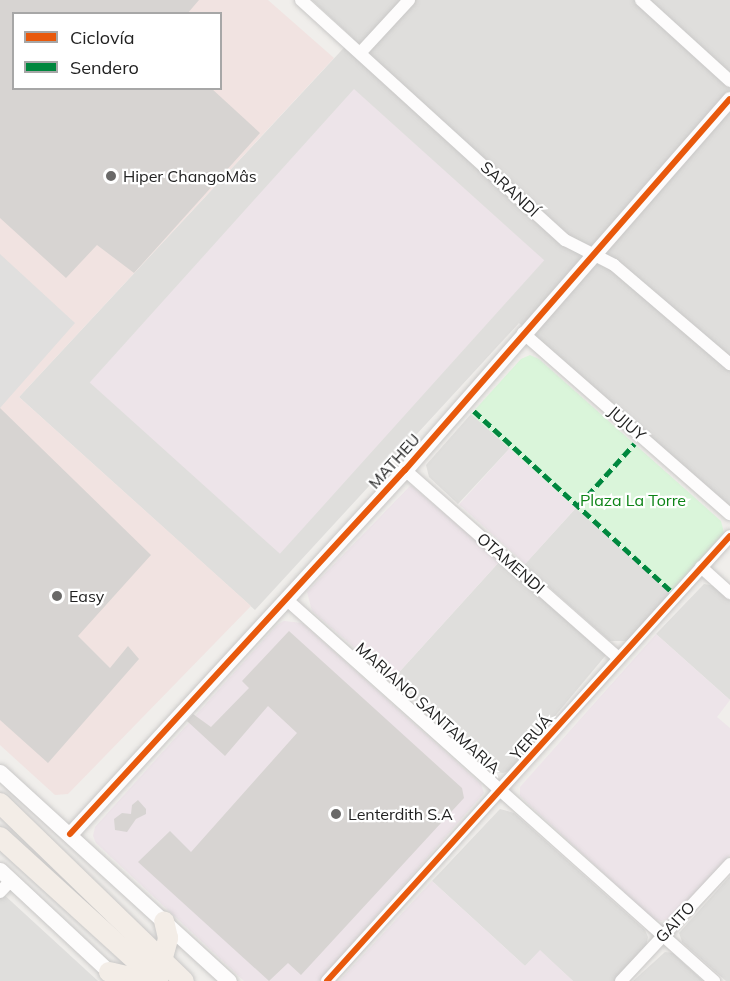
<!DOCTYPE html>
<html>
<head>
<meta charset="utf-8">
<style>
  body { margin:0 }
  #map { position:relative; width:730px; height:981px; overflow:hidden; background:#f0eeeb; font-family:Mulish,sans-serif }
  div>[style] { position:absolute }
  .residential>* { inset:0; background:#dfdedc }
  .commercial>* { inset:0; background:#f1e3e1 }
  .industrial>* { inset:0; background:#ede4e9; transform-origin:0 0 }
  .park>* { inset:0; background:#daf5da }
  .parking>* { inset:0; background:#e0dfde }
  .building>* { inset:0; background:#d7d4d2 }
  .roads { filter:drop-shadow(0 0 2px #c9c8c7) drop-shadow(0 0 2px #c9c8c7) }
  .minor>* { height:12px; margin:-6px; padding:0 6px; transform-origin:6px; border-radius:6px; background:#fdfcfc }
  .tertiary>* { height:15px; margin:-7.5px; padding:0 7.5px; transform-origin:7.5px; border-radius:7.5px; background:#fdfcfc }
  .primary>* { height:20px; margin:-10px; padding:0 10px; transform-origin:10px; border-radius:10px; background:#f3ede7 }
  .quiet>* { height:4.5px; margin-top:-2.25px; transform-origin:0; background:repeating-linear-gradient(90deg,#00873e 0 9px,transparent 0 13.5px) }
  .cycleway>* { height:6px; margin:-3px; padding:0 3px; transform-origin:3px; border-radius:3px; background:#e8590c }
  .dots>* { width:16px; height:16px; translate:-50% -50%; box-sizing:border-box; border:3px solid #fff; border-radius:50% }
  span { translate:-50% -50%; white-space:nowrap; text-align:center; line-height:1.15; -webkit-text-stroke:4.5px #fff; paint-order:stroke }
  .poi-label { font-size:16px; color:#222 }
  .left { translate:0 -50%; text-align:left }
  .street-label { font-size:16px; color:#222 }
  .park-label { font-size:16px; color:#0c8416 }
  .legend { position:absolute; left:12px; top:12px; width:210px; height:78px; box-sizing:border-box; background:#fff; border:2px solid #a7a7a7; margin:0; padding:8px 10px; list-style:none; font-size:18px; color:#222 }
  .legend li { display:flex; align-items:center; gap:12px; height:30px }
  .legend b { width:30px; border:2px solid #a7a7a7 }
</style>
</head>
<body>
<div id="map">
  <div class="residential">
    <i style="clip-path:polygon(312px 0,730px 0,730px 506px,519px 323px,255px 610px,19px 397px,353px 38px)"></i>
    <i style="clip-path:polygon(471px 414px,510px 448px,458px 504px,429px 477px,426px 465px)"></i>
    <i style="clip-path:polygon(576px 508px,670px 593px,627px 641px,610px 641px,524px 565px)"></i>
    <i style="clip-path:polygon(500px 561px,606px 655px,509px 771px,503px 773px,490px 771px,392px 680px)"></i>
    <i style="clip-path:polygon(704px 584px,715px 586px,730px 599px,730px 700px,656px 634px)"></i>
    <i style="clip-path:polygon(500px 809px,514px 813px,645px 930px,648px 937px,645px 951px,615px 981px,573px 981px,540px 951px,525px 966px,432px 881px)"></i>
    <i style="clip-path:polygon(730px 876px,730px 981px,726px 981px,682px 942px,679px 933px)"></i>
    <i style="clip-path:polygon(0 891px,98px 981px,0 981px)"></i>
    <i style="clip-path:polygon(665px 952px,673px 953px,703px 981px,633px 981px)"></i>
  </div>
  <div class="commercial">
    <i style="clip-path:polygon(evenodd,0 0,268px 0,334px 58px,19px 397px,251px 606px,68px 794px,55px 795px,0 745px,0 0,14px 14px,220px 14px,220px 88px,14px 88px,14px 14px)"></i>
  </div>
  <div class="industrial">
    <i style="left:354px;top:89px;width:256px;height:395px;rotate:42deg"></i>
    <i style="left:510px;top:448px;width:89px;height:76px;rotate:42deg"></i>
    <i style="clip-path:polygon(411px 485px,500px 561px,392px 680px,312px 611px,307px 592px)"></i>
    <i style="clip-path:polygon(284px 621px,302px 623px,481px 784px,484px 793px,319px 981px,244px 981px,96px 843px,93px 836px,95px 827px,277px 625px)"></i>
    <i style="clip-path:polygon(656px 634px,730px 700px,717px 717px,730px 728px,730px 855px,673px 918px,661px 921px,653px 919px,520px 796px,520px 787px)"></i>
    <i style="clip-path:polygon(432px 881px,525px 966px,540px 950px,573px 981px,339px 981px)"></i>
  </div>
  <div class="park">
    <i style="clip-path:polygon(530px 355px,539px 359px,721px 521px,724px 533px,670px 593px,471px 414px,521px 359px)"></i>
  </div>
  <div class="parking">
    <i style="clip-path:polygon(0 254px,75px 323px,0 408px)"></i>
  </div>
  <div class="building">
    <i style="clip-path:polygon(0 0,199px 0,187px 14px,14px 14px,14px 88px,211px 88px,260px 133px,134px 273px,97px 245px,66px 278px,0 218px)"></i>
    <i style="clip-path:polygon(0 408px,151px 555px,78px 636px,110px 668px,128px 646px,139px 659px,48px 763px,0 720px)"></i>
    <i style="clip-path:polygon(289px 631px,462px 788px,464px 798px,301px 975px,288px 963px,269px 981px,138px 862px,170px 831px,191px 852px,297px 733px,268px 706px,225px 756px,187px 721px,193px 714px,211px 727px,249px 688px,242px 681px)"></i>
    <i style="clip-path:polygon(138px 800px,146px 809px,146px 814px,136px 819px,127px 832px,115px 830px,114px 819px,122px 813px,131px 814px,132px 805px)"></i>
  </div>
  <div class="roads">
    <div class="minor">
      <i style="left:301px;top:0;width:357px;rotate:42.3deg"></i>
      <i style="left:565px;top:240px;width:55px;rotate:27deg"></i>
      <i style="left:614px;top:265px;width:153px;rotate:40.5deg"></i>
      <i style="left:641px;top:0;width:120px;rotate:42.3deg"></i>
      <i style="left:361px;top:52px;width:71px;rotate:-47.3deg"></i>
      <i style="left:523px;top:333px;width:275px;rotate:41.2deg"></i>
      <i style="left:405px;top:470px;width:283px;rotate:41.4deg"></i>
      <i style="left:701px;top:567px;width:39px;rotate:42deg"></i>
      <i style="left:286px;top:599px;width:574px;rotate:41.75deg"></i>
      <i style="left:0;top:892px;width:16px;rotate:-47deg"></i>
      <i style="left:327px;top:981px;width:600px;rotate:-47.84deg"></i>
      <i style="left:621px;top:981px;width:160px;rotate:-47deg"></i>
    </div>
    <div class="tertiary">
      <i style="left:0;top:772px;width:310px;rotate:42.4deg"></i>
      <i style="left:70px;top:834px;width:495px;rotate:-47.4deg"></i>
      <i style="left:405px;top:470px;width:493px;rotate:-48.8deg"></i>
      <i style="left:0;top:870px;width:160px;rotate:43deg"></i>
    </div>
    <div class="primary">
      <i style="left:0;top:803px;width:256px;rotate:44.1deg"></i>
      <i style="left:0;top:837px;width:214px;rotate:42.3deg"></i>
      <i style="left:109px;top:972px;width:27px;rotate:13deg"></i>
      <i style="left:135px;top:978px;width:32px;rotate:-32deg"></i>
      <i style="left:162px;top:961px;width:24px;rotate:-75deg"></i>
      <i style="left:168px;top:938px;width:17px;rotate:-103deg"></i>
    </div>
  </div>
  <div class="quiet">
    <i style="left:474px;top:411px;width:267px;rotate:42.4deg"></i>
    <i style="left:578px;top:506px;width:84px;rotate:-47.9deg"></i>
  </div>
  <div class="cycleway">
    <i style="left:70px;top:834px;width:495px;rotate:-47.4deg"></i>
    <i style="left:405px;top:470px;width:493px;rotate:-48.8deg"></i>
    <i style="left:327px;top:981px;width:600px;rotate:-47.84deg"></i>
  </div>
  <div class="dots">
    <i style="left:111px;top:176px;background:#6a6968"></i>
    <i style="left:57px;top:596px;background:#6a6968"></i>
    <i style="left:336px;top:814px;background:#6a6968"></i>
  </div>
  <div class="poi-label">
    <span class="left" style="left:123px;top:176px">Hiper ChangoMâs</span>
    <span class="left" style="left:69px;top:596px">Easy</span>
    <span class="left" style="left:348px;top:814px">Lenterdith S.A</span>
  </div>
  <div class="street-label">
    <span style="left:510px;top:189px;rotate:43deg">SARANDÍ</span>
    <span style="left:627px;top:423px;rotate:41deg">JUJUY</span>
    <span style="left:394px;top:461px;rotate:-48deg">MATHEU</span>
    <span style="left:511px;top:563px;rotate:41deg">OTAMENDI</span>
    <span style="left:428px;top:708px;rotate:42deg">MARIANO SANTAMARIA</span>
    <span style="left:531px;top:737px;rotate:-49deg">YERUÁ</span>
    <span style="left:675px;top:922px;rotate:-47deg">GAITO</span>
  </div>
  <div class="park-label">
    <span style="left:633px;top:500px">Plaza La Torre</span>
  </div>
  <ul class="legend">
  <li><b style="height:8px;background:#e8590c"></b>Ciclovía</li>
  <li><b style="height:8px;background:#00873e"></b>Sendero</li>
  </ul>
</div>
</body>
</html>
